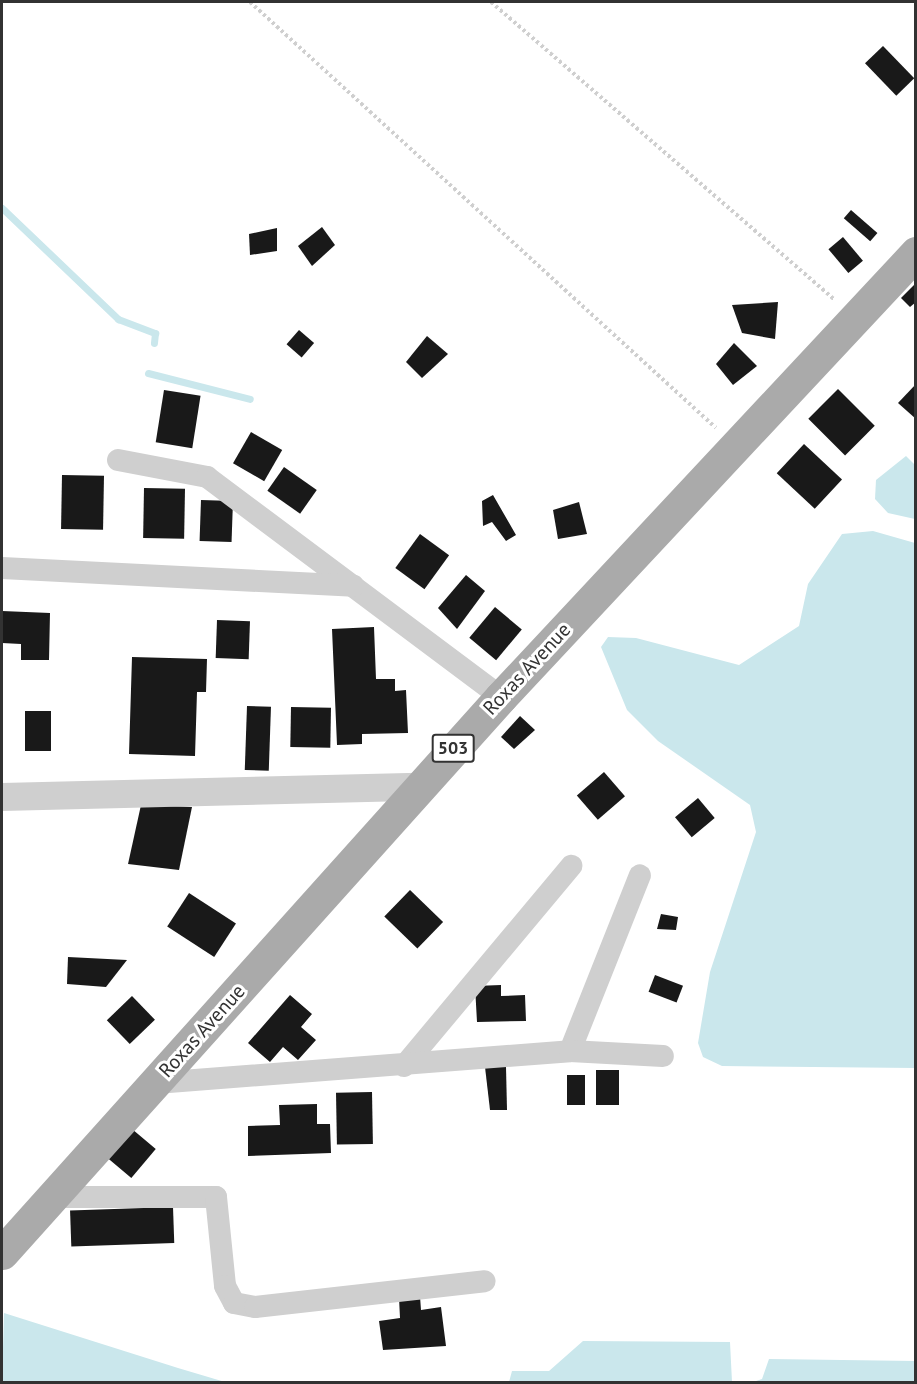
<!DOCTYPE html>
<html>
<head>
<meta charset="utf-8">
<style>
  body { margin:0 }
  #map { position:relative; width:917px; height:1384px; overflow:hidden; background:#fff; font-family:"PT Sans",sans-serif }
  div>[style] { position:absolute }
  .water>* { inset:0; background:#cae7ec }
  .stream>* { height:7px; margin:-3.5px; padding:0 3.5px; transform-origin:3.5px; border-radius:3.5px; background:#cae7ec }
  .building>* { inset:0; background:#191919; transform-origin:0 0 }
  .path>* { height:4px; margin-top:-2px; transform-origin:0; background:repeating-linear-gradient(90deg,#cfcfcf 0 3px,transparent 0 6px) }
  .minor>* { height:22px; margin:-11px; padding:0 11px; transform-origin:11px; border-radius:11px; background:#cfcfcf }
  .tertiary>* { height:28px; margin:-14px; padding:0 14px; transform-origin:14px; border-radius:14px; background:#cfcfcf }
  .primary>* { height:33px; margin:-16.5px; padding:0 16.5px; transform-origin:16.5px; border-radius:16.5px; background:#aaa }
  span { translate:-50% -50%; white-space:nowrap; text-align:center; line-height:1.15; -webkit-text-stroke:6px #fff; paint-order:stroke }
  .shield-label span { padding:2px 4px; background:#fff; border:2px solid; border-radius:4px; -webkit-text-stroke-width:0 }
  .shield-label { font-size:18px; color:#323232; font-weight:700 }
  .street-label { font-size:20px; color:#323232 }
  .frame { position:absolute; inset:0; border:3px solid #323232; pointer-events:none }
</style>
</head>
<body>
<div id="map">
  <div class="water">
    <i style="clip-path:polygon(906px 456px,915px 465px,915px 519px,888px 513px,875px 499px,876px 480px)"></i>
    <i style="clip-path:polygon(873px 531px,915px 543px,915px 1068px,722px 1066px,703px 1057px,698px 1043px,710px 972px,756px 832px,750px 805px,658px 741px,627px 710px,601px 647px,608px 637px,636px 638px,739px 665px,799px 626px,808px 584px,842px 534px)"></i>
    <i style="clip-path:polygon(4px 1313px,178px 1368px,225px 1382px,2px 1382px)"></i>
    <i style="clip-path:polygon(583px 1341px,730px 1342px,732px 1382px,509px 1382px,512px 1371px,549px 1371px)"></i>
    <i style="clip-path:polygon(769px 1359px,915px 1361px,915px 1382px,753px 1382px,762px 1379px)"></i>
  </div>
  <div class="stream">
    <i style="left:2px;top:208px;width:161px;rotate:43.7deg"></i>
    <i style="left:118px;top:319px;width:40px;rotate:21deg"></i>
    <i style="left:155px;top:333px;width:10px;rotate:96deg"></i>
    <i style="left:148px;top:373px;width:105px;rotate:14.3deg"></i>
  </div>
  <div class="building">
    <i style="left:883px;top:46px;width:45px;height:25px;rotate:46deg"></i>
    <i style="left:851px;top:210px;width:35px;height:11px;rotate:41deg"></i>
    <i style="clip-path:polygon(322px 227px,335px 245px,312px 266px,298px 246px)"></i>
    <i style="clip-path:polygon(277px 228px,277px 251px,250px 255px,249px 234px)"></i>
    <i style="left:843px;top:237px;width:31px;height:19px;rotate:50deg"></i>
    <i style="clip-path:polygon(916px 283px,916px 302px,910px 307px,901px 298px)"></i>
    <i style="clip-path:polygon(778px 302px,775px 339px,742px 333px,732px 305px)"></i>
    <i style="left:299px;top:330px;width:20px;height:19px;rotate:41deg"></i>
    <i style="clip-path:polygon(427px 336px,448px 354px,422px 378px,406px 362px)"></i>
    <i style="clip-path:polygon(734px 343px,757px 366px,733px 385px,716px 364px)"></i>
    <i style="clip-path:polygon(916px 384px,916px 419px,898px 403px)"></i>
    <i style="left:838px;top:389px;width:52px;height:42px;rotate:45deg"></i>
    <i style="left:164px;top:390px;width:37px;height:53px;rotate:9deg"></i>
    <i style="left:251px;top:432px;width:36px;height:36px;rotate:30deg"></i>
    <i style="left:804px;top:444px;width:52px;height:40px;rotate:43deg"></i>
    <i style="left:284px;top:467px;width:40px;height:29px;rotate:35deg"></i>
    <i style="left:62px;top:475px;width:42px;height:54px;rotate:1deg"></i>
    <i style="left:144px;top:488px;width:41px;height:50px;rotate:1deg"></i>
    <i style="clip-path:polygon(493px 495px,516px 535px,506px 541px,492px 522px,483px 526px,482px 501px)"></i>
    <i style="left:201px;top:500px;width:32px;height:41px;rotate:2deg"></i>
    <i style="clip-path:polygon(579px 502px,587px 534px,558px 539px,553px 510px)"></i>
    <i style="left:420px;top:534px;width:36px;height:42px;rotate:36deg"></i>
    <i style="clip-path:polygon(466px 575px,485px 591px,457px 629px,438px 608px)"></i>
    <i style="left:495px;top:607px;width:35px;height:40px;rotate:40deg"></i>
    <i style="clip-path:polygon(2px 611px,50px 613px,49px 660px,21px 660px,21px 644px,2px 643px)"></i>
    <i style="left:217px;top:620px;width:33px;height:38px;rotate:2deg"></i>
    <i style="clip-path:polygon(374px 627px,376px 679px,395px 679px,395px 691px,406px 690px,408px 733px,362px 734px,362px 744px,337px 745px,332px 629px)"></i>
    <i style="clip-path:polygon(132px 657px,207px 659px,206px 692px,197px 692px,195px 756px,129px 754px)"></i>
    <i style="left:247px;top:706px;width:24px;height:64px;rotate:2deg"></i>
    <i style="left:291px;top:707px;width:40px;height:40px;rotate:1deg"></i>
    <i style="left:25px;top:711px;width:26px;height:40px"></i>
    <i style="clip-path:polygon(520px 716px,535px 730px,514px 749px,501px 737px)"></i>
    <i style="left:604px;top:772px;width:32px;height:36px;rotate:49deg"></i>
    <i style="left:698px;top:798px;width:26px;height:30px;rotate:50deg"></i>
    <i style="clip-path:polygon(141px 805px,192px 807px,179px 870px,128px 864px)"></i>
    <i style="left:410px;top:890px;width:46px;height:37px;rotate:44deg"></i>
    <i style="left:189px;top:893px;width:56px;height:40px;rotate:33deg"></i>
    <i style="clip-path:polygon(661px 914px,678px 917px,676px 930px,657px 929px)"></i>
    <i style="clip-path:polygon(68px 957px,127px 960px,106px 987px,67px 984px)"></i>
    <i style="left:655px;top:975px;width:30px;height:18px;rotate:21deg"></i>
    <i style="clip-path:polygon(501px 985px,501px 996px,525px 995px,526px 1021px,477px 1022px,475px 986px)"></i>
    <i style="clip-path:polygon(290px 995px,312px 1014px,301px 1027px,316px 1040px,298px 1060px,283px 1047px,270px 1062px,248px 1043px)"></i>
    <i style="left:132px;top:996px;width:33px;height:35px;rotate:46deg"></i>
    <i style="clip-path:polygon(485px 1067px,506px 1067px,507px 1110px,490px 1110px)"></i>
    <i style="left:596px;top:1070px;width:23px;height:35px"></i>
    <i style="left:567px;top:1075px;width:18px;height:30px"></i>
    <i style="left:372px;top:1092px;width:52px;height:36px;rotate:89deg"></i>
    <i style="clip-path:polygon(317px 1104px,317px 1124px,330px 1124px,331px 1153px,248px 1156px,248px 1126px,280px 1125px,279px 1105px)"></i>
    <i style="left:132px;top:1129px;width:31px;height:38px;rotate:40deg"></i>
    <i style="left:173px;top:1207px;width:36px;height:103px;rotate:88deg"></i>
    <i style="clip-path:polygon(420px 1296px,421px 1310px,441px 1307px,446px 1346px,383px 1350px,379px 1321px,400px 1318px,399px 1298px)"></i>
  </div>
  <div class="path">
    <i style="left:250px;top:2px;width:631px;rotate:42.43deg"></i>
    <i style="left:491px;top:2px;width:455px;rotate:40.9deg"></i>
  </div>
  <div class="minor">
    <i style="left:118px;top:460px;width:91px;rotate:10.8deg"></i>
    <i style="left:207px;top:477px;width:367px;rotate:36.8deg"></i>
    <i style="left:2px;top:568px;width:352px;rotate:2.9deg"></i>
    <i style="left:570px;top:1051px;width:189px;rotate:-68.3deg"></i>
    <i style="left:404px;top:1066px;width:261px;rotate:-50.1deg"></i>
    <i style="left:156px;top:1083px;width:415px;rotate:-4.4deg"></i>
    <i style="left:570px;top:1051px;width:93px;rotate:3.1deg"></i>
    <i style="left:55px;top:1197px;width:161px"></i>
    <i style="left:216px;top:1197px;width:89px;rotate:84.2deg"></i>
    <i style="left:225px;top:1286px;width:19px;rotate:62deg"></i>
    <i style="left:234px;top:1303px;width:21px;rotate:11deg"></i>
    <i style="left:255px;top:1307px;width:231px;rotate:-6.4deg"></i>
  </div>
  <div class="tertiary">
    <i style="left:2px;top:797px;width:417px;rotate:-1.4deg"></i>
  </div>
  <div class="primary">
    <i style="left:2px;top:1253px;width:747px;rotate:-48.09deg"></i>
    <i style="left:501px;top:697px;width:608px;rotate:-46.93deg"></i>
  </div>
  <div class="shield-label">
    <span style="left:453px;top:748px">503</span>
  </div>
  <div class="street-label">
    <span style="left:527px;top:669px;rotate:-47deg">Roxas Avenue</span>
    <span style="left:202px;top:1031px;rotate:-48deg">Roxas Avenue</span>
  </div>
  <div class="frame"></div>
</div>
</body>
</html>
